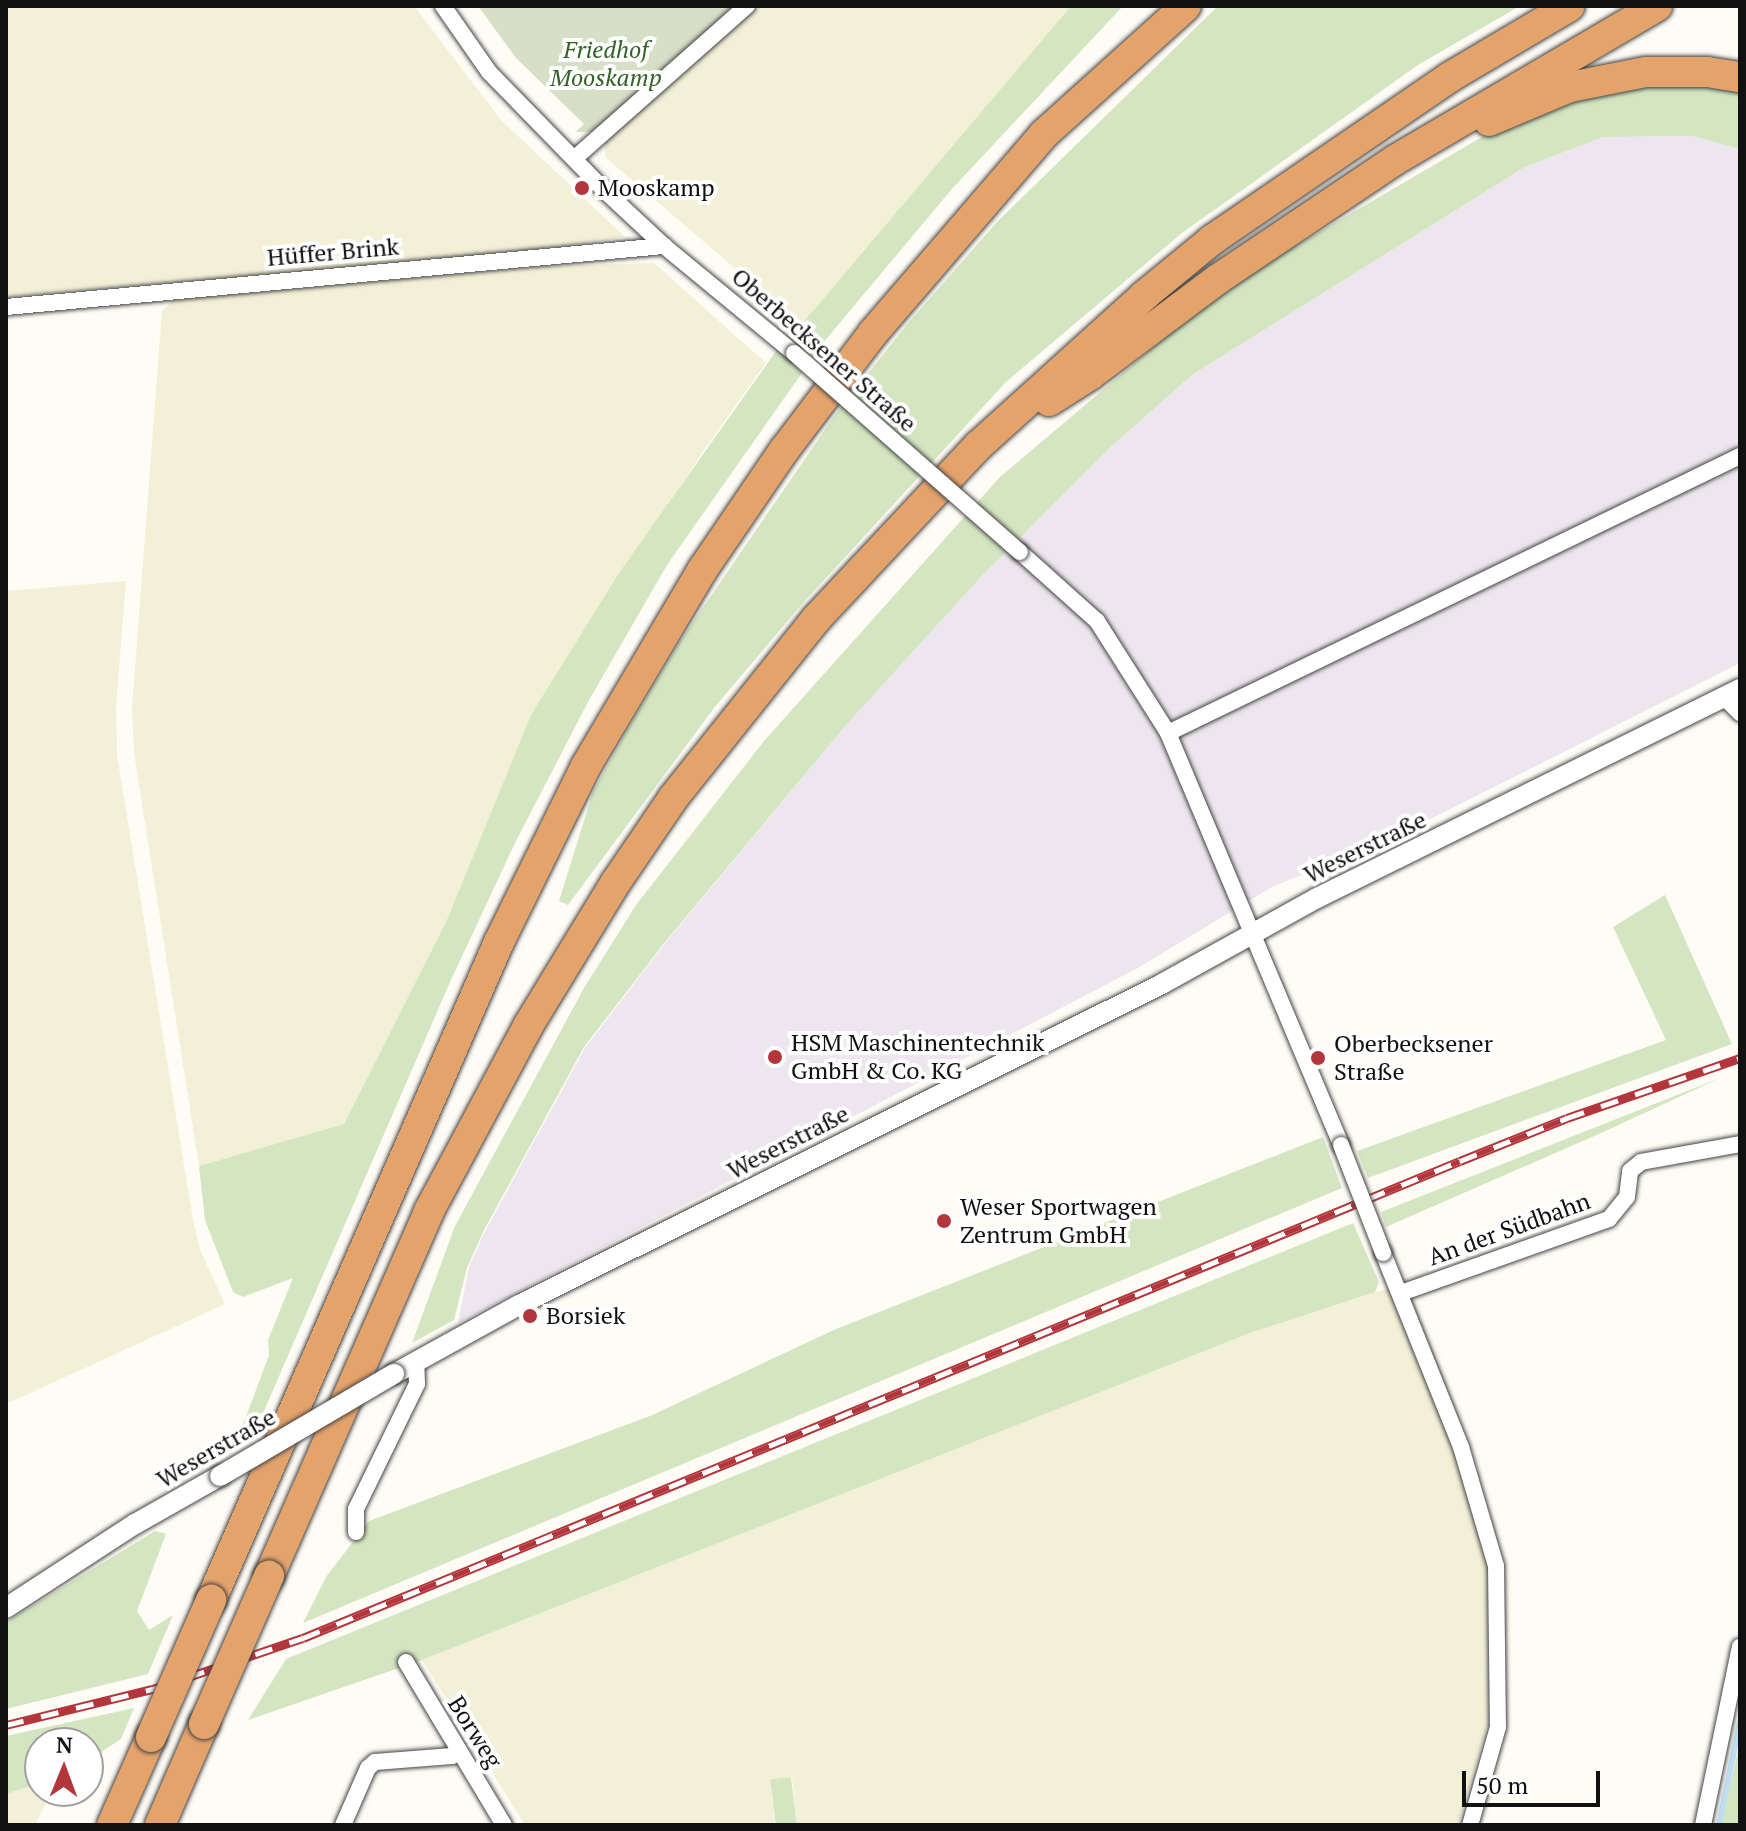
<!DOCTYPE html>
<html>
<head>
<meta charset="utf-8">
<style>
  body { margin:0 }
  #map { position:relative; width:1746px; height:1831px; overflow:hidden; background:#fefcf5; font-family:"PT Serif",serif }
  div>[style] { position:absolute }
  .industrial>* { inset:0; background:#ede6ee }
  .farmland>* { inset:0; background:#f2f0d7 }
  .green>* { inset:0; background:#d4e6c1; transform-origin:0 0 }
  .cemetery>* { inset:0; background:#d7dfc7 }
  .stream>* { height:6px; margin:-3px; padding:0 3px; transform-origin:3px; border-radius:3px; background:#bfdef0 }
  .roads { filter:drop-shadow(0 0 2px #444) drop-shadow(0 0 2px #444) }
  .minor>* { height:16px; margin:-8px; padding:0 8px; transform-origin:8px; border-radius:8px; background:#fff }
  .tertiary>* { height:20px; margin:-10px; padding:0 10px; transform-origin:10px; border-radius:10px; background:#fff }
  .motorway>* { height:30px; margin:-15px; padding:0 15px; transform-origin:15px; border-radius:15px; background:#e5a36c }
  .rail>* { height:9px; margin-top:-4.5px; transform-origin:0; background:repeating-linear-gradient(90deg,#fff 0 18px,#b3363d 0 36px); box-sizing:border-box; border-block:2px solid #b3363d }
  .bridges { filter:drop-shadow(0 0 2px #444) drop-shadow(0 0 2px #444) }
  .minor-bridge>* { height:16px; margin:-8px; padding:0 8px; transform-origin:8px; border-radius:8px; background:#fff }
  .tertiary-bridge>* { height:20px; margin:-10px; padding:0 10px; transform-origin:10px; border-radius:10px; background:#fff }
  .motorway-bridge>* { height:30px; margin:-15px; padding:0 15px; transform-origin:15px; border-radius:15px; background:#e5a36c }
  .dots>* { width:22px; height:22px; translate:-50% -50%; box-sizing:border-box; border:4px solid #fff; border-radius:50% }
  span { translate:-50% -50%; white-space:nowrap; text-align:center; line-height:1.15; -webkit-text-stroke:8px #fff; paint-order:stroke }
  .park-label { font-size:24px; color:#336227; font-style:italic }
  .poi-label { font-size:24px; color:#111 }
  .left { translate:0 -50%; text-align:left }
  .street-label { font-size:24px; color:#111 }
  .frame { position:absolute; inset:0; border:8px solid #111; pointer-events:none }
  .north { position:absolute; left:24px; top:1727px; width:80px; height:80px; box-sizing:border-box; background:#fff; border:2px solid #a0a0a0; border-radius:50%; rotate:1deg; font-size:22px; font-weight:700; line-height:32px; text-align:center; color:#111 }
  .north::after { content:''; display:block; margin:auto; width:28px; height:36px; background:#b3363d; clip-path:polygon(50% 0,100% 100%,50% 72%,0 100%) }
  .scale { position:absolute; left:1462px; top:1771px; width:138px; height:36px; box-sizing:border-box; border:4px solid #111; border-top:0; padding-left:10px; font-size:24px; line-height:28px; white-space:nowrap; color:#111; -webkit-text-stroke:6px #fff; paint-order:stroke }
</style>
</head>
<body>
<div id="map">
  <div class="industrial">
    <i style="clip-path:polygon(1692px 136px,1740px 149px,1740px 663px,1409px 830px,1272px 887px,1136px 969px,458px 1323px,469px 1267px,484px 1233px,585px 1048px,666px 942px,847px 724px,980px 578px,1112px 446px,1192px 375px,1525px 167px,1603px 137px)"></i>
  </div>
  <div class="farmland">
    <i style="clip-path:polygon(6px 6px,414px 6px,501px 120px,625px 237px,537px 251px,6px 297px)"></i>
    <i style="clip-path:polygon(755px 6px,1071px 6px,801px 325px,605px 157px,605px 143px)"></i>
    <i style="clip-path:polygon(654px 263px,766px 363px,706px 447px,531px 715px,446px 922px,344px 1124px,199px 1166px,134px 753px,132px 708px,162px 311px,174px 300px,548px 266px)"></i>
    <i style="clip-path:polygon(126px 581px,116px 706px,117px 755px,193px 1220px,200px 1250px,225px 1304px,6px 1404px,6px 591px)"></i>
    <i style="clip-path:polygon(1408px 1285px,1466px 1436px,1488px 1566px,1489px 1720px,1458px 1825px,797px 1825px,792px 1777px,770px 1781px,775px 1825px,525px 1825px,422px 1660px,1250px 1333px,1375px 1292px)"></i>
    <i style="clip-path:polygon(40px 1783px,40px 1791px,52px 1791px,35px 1825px,6px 1825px,6px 1794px)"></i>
  </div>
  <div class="green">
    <i style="clip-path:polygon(1071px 6px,1123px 6px,951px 190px,823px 343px,667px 565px,588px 702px,516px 841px,450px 982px,254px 1434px,234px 1449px,269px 1355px,268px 1340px,293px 1278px,243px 1297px,233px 1292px,205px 1220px,199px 1166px,344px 1124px,446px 922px,531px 715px,619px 573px,789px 333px,801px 325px)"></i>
    <i style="clip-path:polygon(1218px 6px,1520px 6px,1418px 65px,1182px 233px,1006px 382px,802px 604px,714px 708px,568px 905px,559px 901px,593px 792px,629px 727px,680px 641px,835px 415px,909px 322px,997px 222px)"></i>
    <i style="clip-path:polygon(1618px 84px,1700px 84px,1740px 91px,1740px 149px,1692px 136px,1603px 137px,1525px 167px,1192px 375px,1112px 446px,980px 578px,847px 724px,665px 942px,584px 1047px,483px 1232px,467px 1268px,454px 1320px,412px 1343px,455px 1226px,584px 988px,636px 905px,764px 741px,1000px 477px,1222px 289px,1516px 117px)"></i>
    <i style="clip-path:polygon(1665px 895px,1732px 1044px,1368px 1178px,1357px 1151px,1666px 1040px,1613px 927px)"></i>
    <i style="clip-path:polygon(1720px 1078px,1599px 1134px,1386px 1227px,1381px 1212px)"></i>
    <i style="clip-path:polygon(1323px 1137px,1342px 1188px,303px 1623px,326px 1577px,369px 1521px,650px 1416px,836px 1329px)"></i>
    <i style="clip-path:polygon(1353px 1223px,1379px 1282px,1375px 1292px,1250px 1333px,422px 1660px,248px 1720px,286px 1659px)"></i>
    <i style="clip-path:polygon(155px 1531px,166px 1534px,137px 1611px,149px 1630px,173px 1615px,148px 1674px,6px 1709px,6px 1622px)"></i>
    <i style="clip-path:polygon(134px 1708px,121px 1739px,88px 1761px,88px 1743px,40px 1743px,40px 1783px,6px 1794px,6px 1736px)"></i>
    <i style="clip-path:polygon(1740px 1742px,1740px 1825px,1721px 1825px)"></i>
    <i style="left:791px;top:1777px;width:48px;height:21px;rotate:83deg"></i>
  </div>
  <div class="cemetery">
    <i style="clip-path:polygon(478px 6px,755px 6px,605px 143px,592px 132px,576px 132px,584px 124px,516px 58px)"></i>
  </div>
  <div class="stream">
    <i style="left:1719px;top:1825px;width:105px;rotate:-78.5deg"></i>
  </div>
  <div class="roads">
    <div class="minor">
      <i style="left:443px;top:6px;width:80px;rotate:55.1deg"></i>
      <i style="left:489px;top:72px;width:165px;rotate:45.7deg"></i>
      <i style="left:604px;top:190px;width:82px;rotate:43deg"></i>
      <i style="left:664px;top:246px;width:168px;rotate:39.5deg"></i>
      <i style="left:575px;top:158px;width:230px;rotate:-41.5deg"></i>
      <i style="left:6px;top:307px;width:661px;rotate:-5.3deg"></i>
      <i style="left:1020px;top:552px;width:103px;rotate:41.9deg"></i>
      <i style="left:1097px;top:621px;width:133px;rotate:57.6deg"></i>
      <i style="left:1168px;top:733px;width:447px;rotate:67.2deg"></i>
      <i style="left:1724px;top:697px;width:23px;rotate:45deg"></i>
      <i style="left:1168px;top:733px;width:636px;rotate:-25.84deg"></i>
      <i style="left:1383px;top:1253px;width:209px;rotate:68.1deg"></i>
      <i style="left:1461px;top:1447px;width:124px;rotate:73.6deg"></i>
      <i style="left:1496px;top:1566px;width:161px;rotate:89.3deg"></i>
      <i style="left:1498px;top:1727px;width:102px;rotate:105.9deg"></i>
      <i style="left:1401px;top:1293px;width:221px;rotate:-19.6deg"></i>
      <i style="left:1609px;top:1219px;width:28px;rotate:-51deg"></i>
      <i style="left:1627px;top:1197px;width:26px;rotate:-83deg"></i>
      <i style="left:1630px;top:1171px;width:14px;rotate:-39deg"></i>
      <i style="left:1641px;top:1162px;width:101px;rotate:-10.3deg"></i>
      <i style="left:356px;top:1532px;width:23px;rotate:-90deg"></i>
      <i style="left:356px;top:1509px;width:139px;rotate:-64deg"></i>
      <i style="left:417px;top:1384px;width:23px;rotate:-92deg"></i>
      <i style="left:406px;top:1662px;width:190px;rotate:59deg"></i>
      <i style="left:343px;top:1825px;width:62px;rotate:-66.3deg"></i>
      <i style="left:368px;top:1768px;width:9px;rotate:-41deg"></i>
      <i style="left:375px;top:1762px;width:77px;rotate:-4.5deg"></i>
      <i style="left:452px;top:1756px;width:9px;rotate:-36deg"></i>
      <i style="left:1703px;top:1825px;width:182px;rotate:-78.3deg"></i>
    </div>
    <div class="tertiary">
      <i style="left:394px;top:1374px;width:143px;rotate:-28.9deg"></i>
      <i style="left:519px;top:1305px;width:719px;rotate:-26.53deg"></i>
      <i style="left:1162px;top:984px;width:177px;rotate:-29deg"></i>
      <i style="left:1317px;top:898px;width:472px;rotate:-26.3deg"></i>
      <i style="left:6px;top:1608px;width:154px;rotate:-33.1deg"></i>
      <i style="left:135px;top:1524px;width:98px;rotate:-29.5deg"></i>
    </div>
    <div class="motorway">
      <i style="left:1489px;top:121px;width:88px;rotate:-22.8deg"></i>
      <i style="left:1570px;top:87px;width:77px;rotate:-11.2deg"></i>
      <i style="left:1646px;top:72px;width:61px"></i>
      <i style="left:1707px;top:72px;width:33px;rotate:9deg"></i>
      <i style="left:1049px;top:401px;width:49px;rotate:-32.4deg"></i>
      <i style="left:1090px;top:375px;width:160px;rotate:-36.9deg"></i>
      <i style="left:1218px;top:279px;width:213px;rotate:-33.9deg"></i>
      <i style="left:1395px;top:160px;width:304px;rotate:-30.4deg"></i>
      <i style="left:269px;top:1576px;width:399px;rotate:-66.3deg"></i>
      <i style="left:429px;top:1211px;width:210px;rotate:-61.8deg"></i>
      <i style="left:528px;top:1026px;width:169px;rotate:-58.6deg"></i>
      <i style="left:616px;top:882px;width:103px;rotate:-55.7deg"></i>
      <i style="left:674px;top:797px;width:229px;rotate:-51.4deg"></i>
      <i style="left:817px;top:618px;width:236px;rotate:-46.9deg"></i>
      <i style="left:978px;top:446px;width:225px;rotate:-42.1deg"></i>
      <i style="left:1145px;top:295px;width:87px;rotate:-39.4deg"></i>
      <i style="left:1212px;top:240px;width:288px;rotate:-34.4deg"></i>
      <i style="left:1450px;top:77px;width:139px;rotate:-30.6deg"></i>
      <i style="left:211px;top:1600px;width:718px;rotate:-66.36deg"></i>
      <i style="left:499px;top:942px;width:196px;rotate:-63.7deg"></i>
      <i style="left:586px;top:766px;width:229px;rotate:-59.3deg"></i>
      <i style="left:703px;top:569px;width:145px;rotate:-55.7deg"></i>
      <i style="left:785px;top:449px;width:146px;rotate:-52.8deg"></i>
      <i style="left:873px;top:333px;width:262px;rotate:-49.3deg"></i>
      <i style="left:1044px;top:134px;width:191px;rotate:-42deg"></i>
      <i style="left:112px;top:1825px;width:96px;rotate:-66.1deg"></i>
      <i style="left:160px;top:1825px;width:110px;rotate:-66.5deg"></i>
    </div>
  </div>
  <div class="rail">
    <i style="left:6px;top:1725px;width:151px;rotate:-13.8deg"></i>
    <i style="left:153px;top:1689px;width:158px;rotate:-18.8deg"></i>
    <i style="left:303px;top:1638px;width:1251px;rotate:-22.41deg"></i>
    <i style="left:1460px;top:1161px;width:115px;rotate:-21.9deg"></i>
    <i style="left:1567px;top:1118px;width:183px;rotate:-19.1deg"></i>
  </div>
  <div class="bridges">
    <div class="minor-bridge">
      <i style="left:794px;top:353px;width:301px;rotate:41.4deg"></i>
      <i style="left:1341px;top:1145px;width:116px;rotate:68.7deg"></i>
    </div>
    <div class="tertiary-bridge">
      <i style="left:220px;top:1476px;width:202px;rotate:-30.4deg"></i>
    </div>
    <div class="motorway-bridge">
      <i style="left:204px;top:1724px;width:162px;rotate:-66.3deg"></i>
      <i style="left:151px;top:1737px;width:150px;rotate:-66.3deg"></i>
    </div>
  </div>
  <div class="dots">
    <i style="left:582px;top:188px;background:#b3363d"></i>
    <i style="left:775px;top:1057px;background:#b3363d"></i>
    <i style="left:1318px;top:1058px;background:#b3363d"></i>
    <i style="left:944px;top:1221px;background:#b3363d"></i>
    <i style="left:530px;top:1316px;background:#b3363d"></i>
  </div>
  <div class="park-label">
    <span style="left:606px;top:64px">Friedhof<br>Mooskamp</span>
  </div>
  <div class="poi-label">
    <span class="left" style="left:598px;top:188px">Mooskamp</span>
    <span class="left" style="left:791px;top:1057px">HSM Maschinentechnik<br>GmbH &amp; Co. KG</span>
    <span class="left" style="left:1334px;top:1058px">Oberbecksener<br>Straße</span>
    <span class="left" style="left:960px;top:1221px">Weser Sportwagen<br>Zentrum GmbH</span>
    <span class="left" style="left:546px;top:1316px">Borsiek</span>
  </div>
  <div class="street-label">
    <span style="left:333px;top:252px;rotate:-5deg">Hüffer Brink</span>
    <span style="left:824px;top:350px;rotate:41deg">Oberbecksener Straße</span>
    <span style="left:1365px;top:847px;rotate:-26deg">Weserstraße</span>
    <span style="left:788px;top:1142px;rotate:-27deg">Weserstraße</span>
    <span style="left:1509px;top:1229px;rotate:-20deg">An der Südbahn</span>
    <span style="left:216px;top:1448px;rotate:-30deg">Weserstraße</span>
    <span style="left:475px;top:1732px;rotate:58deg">Borweg</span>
  </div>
  <div class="frame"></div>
  <div class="north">N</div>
  <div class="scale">50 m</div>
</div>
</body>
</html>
